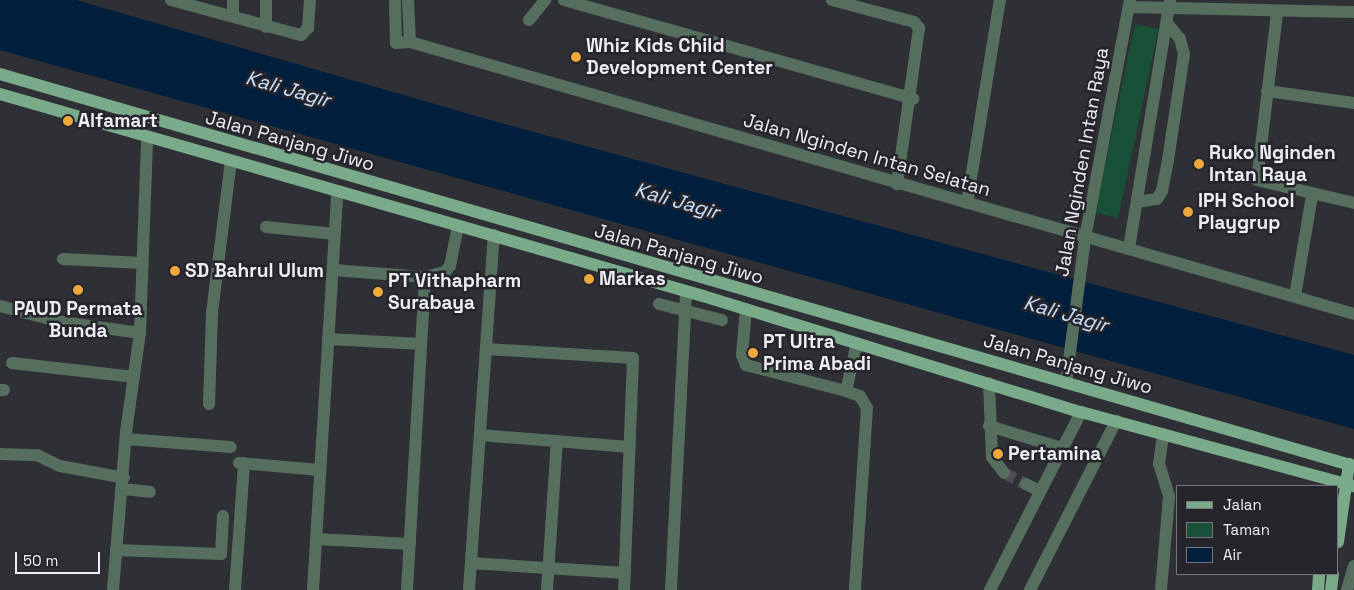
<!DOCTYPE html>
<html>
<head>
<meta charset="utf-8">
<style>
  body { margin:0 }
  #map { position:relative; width:1354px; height:590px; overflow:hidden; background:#2f2f36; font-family:"Space Grotesk",sans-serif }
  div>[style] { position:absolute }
  .green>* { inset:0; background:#174f37; transform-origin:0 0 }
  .water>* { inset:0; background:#001f3d }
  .minor-tunnel>* { height:12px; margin-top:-6px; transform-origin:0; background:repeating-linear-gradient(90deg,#4c4c52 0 12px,transparent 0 18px) }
  .minor>* { height:12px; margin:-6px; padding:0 6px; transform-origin:6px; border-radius:6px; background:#566e5e }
  .major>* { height:12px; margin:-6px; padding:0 6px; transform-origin:6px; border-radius:6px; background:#79ab8a }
  .dots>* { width:14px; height:14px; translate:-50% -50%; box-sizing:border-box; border:2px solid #26252c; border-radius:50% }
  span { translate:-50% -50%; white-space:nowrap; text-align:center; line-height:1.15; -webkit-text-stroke:5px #26252c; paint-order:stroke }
  .poi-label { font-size:19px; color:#eeeef2; font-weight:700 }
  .left { translate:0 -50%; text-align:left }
  .street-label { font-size:19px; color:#eeeef2 }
  .water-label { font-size:20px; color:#cae3ff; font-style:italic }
  .legend { position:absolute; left:1176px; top:485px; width:162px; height:90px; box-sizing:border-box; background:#26252c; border:1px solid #76757b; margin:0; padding:6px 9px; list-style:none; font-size:15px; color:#eeeef2 }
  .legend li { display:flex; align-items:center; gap:10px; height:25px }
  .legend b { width:25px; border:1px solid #76757b }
  .scale { position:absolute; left:15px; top:552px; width:85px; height:22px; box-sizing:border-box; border:2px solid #eeeef2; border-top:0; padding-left:6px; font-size:15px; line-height:18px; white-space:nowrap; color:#eeeef2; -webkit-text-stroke:4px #26252c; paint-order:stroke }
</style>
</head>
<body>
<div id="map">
  <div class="green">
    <i style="left:1135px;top:24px;width:24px;height:193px;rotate:12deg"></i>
  </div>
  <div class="water">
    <i style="clip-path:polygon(0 0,76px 0,493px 121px,1354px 355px,1354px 429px,0 50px)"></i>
  </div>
  <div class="minor-tunnel">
    <i style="left:1004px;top:473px;width:25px;rotate:27deg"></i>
  </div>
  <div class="minor">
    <i style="left:171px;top:0;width:135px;rotate:15.1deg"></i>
    <i style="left:301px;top:35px;width:10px;rotate:-45deg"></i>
    <i style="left:308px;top:28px;width:28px;rotate:-86deg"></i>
    <i style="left:395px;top:0;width:43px;rotate:88.7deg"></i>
    <i style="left:396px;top:43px;width:14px;rotate:-4deg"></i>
    <i style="left:408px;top:0;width:42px;rotate:87.3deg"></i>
    <i style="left:564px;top:0;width:363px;rotate:15.8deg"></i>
    <i style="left:832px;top:0;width:85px;rotate:15deg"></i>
    <i style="left:914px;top:22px;width:8px;rotate:50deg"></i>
    <i style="left:919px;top:28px;width:158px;rotate:98deg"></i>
    <i style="left:1129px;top:7px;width:225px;rotate:1.3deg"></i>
    <i style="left:1277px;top:13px;width:168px;rotate:96.8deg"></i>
    <i style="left:1257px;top:180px;width:100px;rotate:13.3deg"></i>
    <i style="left:233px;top:16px;width:16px;rotate:-90deg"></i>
    <i style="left:529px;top:20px;width:26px;rotate:-51deg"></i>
    <i style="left:266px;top:27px;width:27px;rotate:-90deg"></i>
    <i style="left:410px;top:42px;width:982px;rotate:16.07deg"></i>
    <i style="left:1267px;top:91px;width:88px;rotate:7.9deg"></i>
    <i style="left:1137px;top:202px;width:20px;rotate:-9deg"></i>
    <i style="left:1157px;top:199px;width:9px;rotate:-58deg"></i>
    <i style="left:1162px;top:191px;width:32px;rotate:-79deg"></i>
    <i style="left:1168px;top:160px;width:107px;rotate:-81.4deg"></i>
    <i style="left:1184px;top:54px;width:16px;rotate:-105deg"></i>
    <i style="left:1180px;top:39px;width:21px;rotate:-129deg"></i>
    <i style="left:967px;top:203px;width:206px;rotate:-80.8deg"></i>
    <i style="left:266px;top:227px;width:69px;rotate:5.8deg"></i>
    <i style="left:1129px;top:248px;width:251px;rotate:-80.6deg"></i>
    <i style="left:63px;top:259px;width:79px;rotate:2.9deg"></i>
    <i style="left:333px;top:270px;width:92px;rotate:4.4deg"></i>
    <i style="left:425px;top:277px;width:21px;rotate:-14deg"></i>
    <i style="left:445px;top:272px;width:8px;rotate:-50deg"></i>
    <i style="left:450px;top:266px;width:41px;rotate:-78.7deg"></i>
    <i style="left:1295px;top:296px;width:102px;rotate:-80.4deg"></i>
    <i style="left:659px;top:304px;width:65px;rotate:14.3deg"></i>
    <i style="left:0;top:306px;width:63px;rotate:14.7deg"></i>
    <i style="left:61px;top:322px;width:80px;rotate:7.9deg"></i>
    <i style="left:746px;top:309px;width:46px;rotate:95deg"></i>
    <i style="left:742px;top:355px;width:11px;rotate:68deg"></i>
    <i style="left:746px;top:365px;width:103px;rotate:14.6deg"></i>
    <i style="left:846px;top:391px;width:15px;rotate:20deg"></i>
    <i style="left:860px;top:396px;width:14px;rotate:60deg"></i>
    <i style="left:867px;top:408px;width:182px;rotate:93.8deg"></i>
    <i style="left:328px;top:339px;width:93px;rotate:3.1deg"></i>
    <i style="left:486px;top:349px;width:147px;rotate:3.5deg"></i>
    <i style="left:633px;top:358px;width:232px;rotate:92.2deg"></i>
    <i style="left:12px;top:363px;width:123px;rotate:6.5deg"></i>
    <i style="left:989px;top:383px;width:74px;rotate:87.7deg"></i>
    <i style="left:992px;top:457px;width:20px;rotate:53deg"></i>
    <i style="left:1066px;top:383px;width:146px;rotate:-82.5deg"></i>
    <i style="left:1085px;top:238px;width:242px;rotate:-79.3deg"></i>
    <i style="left:0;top:390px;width:4px"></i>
    <i style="left:846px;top:391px;width:49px;rotate:-77.1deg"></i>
    <i style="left:209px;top:404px;width:91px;rotate:-88.1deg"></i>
    <i style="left:212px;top:313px;width:153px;rotate:-82.9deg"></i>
    <i style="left:989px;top:426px;width:76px;rotate:16.8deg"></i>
    <i style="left:480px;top:435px;width:150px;rotate:4.6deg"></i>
    <i style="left:126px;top:439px;width:105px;rotate:4.4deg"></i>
    <i style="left:0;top:454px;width:37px;rotate:2deg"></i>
    <i style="left:37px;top:455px;width:25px;rotate:26deg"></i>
    <i style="left:60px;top:466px;width:65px;rotate:10.6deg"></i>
    <i style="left:239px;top:463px;width:81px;rotate:4.9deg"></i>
    <i style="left:1026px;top:484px;width:16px;rotate:27deg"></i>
    <i style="left:123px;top:489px;width:27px;rotate:6deg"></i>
    <i style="left:316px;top:539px;width:94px;rotate:3deg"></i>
    <i style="left:116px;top:550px;width:105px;rotate:2.2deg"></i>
    <i style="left:221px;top:554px;width:38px;rotate:-87deg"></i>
    <i style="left:471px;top:563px;width:154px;rotate:3.7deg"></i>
    <i style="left:113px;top:590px;width:159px;rotate:-85.3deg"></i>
    <i style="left:126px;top:432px;width:100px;rotate:-82deg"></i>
    <i style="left:140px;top:333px;width:195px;rotate:-87.9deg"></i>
    <i style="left:235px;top:590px;width:127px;rotate:-85.9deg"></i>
    <i style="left:313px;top:590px;width:398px;rotate:-86.5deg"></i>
    <i style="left:407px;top:590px;width:314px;rotate:-86.7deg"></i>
    <i style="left:469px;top:590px;width:356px;rotate:-86deg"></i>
    <i style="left:547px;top:590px;width:149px;rotate:-86.2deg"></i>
    <i style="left:671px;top:590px;width:298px;rotate:-87.1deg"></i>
    <i style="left:990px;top:590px;width:200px;rotate:-62.9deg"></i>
    <i style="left:1030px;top:590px;width:190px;rotate:-63deg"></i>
    <i style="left:1161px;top:590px;width:94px;rotate:-85.1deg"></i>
    <i style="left:1169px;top:496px;width:34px;rotate:-107deg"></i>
    <i style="left:1159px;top:464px;width:30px;rotate:-82deg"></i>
    <i style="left:1347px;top:590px;width:25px;rotate:-74deg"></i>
  </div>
  <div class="major">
    <i style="left:0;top:74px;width:1410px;rotate:16.15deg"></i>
    <i style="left:0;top:94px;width:731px;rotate:16.03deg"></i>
    <i style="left:703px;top:296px;width:395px;rotate:17.1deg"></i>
    <i style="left:1081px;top:412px;width:283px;rotate:15.2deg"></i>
    <i style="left:1338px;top:542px;width:79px;rotate:-82deg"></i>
    <i style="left:1318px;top:590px;width:16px;rotate:-86deg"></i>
    <i style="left:1331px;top:590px;width:16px;rotate:-83deg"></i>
  </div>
  <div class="dots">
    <i style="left:576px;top:57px;background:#eea83c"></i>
    <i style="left:68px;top:121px;background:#eea83c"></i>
    <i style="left:1199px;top:164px;background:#eea83c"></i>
    <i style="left:1188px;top:212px;background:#eea83c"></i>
    <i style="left:175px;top:271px;background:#eea83c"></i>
    <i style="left:589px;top:279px;background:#eea83c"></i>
    <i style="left:78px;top:290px;background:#eea83c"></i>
    <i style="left:378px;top:292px;background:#eea83c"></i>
    <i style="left:753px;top:353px;background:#eea83c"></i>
    <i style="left:998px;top:454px;background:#eea83c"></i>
  </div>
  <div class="poi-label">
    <span class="left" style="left:586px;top:57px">Whiz Kids Child<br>Development Center</span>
    <span class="left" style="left:78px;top:121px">Alfamart</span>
    <span class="left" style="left:1209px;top:164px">Ruko Nginden<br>Intan Raya</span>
    <span class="left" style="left:1198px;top:212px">IPH School<br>Playgrup</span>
    <span class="left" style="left:185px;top:271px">SD Bahrul Ulum</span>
    <span class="left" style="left:599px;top:279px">Markas</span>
    <span class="left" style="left:388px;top:292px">PT Vithapharm<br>Surabaya</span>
    <span style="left:78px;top:320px">PAUD Permata<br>Bunda</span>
    <span class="left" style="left:763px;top:353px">PT Ultra<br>Prima Abadi</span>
    <span class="left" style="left:1008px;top:454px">Pertamina</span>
  </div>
  <div class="street-label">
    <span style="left:290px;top:141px;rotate:16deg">Jalan Panjang Jiwo</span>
    <span style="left:867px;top:155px;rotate:16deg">Jalan Nginden Intan Selatan</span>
    <span style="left:1082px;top:162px;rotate:-80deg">Jalan Nginden Intan Raya</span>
    <span style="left:679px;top:254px;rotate:16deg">Jalan Panjang Jiwo</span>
    <span style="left:1068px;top:364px;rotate:16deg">Jalan Panjang Jiwo</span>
  </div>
  <div class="water-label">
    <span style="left:288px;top:89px;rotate:16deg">Kali Jagir</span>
    <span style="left:677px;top:201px;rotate:16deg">Kali Jagir</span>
    <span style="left:1066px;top:314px;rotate:16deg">Kali Jagir</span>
  </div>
  <ul class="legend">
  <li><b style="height:6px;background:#79ab8a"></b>Jalan</li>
  <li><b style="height:14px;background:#174f37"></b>Taman</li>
  <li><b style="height:14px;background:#001f3d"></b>Air</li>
  </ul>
  <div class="scale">50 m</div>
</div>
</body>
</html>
